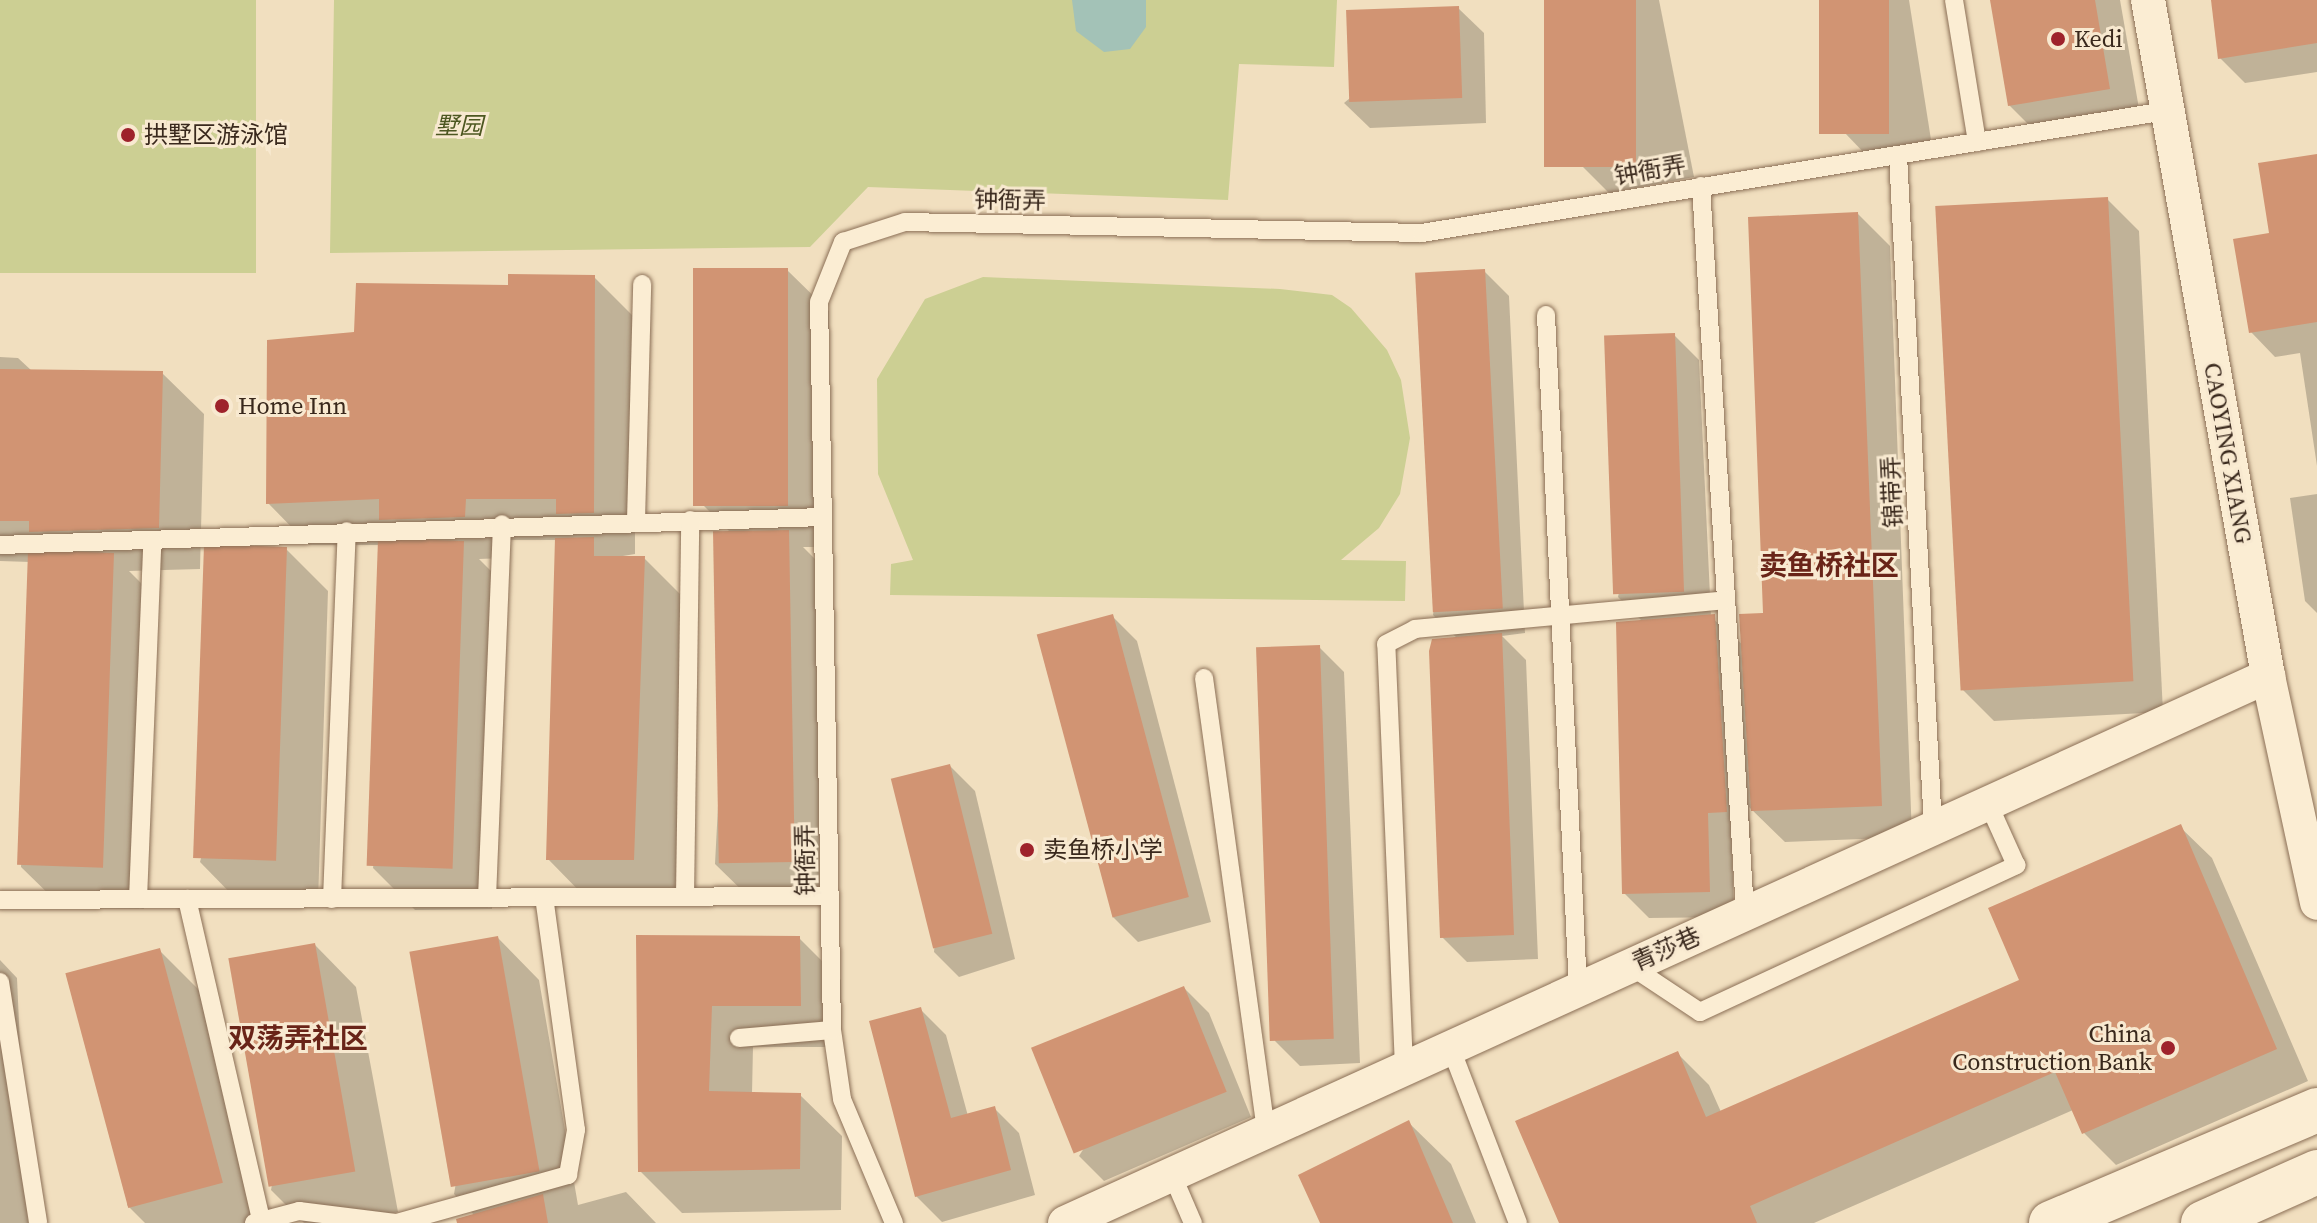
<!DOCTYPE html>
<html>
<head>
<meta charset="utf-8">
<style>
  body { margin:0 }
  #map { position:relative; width:2317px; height:1223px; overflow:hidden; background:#f1dfbf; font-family:"Source Serif 4","Noto Sans SC",serif }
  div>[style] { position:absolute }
  .green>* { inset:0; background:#cccf93; transform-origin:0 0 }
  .water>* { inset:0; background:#a3c2b7 }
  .shadow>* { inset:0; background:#0003 }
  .building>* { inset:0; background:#d19473; transform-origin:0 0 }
  .roads { filter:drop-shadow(0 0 2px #8b6f56) drop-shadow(0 0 2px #8b6f56) }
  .service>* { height:18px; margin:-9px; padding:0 9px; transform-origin:9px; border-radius:9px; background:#fbedd3 }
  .minor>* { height:34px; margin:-17px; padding:0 17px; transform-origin:17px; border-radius:17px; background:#fbedd3 }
  .secondary>* { height:44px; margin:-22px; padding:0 22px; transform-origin:22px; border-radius:22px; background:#fbedd3 }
  .dots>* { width:22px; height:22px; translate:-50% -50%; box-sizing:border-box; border:4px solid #f8e9d0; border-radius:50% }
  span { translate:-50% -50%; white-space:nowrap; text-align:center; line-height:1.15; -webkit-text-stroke:6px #f8e9d0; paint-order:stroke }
  .poi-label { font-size:24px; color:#39281c }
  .left { translate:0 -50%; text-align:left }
  .right { translate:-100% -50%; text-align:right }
  .park-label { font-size:24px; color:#4d5721; font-style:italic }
  .street-label { font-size:24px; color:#39281c }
  .quarter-label { font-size:28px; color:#692418; font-weight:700 }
</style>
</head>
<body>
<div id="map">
  <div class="green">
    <i style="left:0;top:0;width:256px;height:273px"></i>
    <i style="clip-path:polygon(334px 0,1337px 0,1334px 67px,1239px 64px,1228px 200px,868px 187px,810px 247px,330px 253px)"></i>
    <i style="clip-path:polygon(983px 277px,1280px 289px,1332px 295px,1351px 308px,1387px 350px,1401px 380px,1410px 438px,1400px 494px,1379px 528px,1341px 560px,1406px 561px,1405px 601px,890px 595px,891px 564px,913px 560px,878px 474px,877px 379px,925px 299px)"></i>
  </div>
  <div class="water">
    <i style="clip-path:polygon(1072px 0,1146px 0,1146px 27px,1130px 49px,1104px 52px,1076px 31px)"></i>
  </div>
  <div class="shadow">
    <i style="clip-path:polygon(1546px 0,1659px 0,1694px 177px,1609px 193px,1579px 163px)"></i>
    <i style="clip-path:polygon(1822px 0,1909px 0,1932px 146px,1868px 157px,1843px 131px)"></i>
    <i style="clip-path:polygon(1992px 0,2120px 0,2141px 120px,2041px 137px,2009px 105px)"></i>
    <i style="clip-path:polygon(2213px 0,2317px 0,2317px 72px,2245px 83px,2220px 58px)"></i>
    <i style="clip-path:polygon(1458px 8px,1484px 33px,1486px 123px,1370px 128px,1344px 103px)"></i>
    <i style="clip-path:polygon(2317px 156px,2317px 466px,2300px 353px,2275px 357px,2251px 332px,2272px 235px)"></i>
    <i style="clip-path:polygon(2107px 199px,2139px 231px,2163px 712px,1994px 721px,1962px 689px)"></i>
    <i style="clip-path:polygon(1858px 214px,1890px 246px,1912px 837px,1785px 842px,1749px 807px,1751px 837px,1732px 838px,1734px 917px,1649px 918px,1624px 893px,1643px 622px,1618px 597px,1674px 335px,1699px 360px,1711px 617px,1743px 645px,1765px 615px)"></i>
    <i style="clip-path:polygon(787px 270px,829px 311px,830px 547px,803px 547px,830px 574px,835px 902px,757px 905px,715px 864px,732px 534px,704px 506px)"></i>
    <i style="clip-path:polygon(1484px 271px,1509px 296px,1525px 633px,1502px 636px,1526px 660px,1538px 959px,1467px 962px,1442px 937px,1458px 639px,1433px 615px)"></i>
    <i style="clip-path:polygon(594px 277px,635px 318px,635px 554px,611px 558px,644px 558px,686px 600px,675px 901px,589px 901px,548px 859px,557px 540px,507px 540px,506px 558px,479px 559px,505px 585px,492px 909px,415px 910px,373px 868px,407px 545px,309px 545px,268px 503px,356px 334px,510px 287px)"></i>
    <i style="clip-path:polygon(0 357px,18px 358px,32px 371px,162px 373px,204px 414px,200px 569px,129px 571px,155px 597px,144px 909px,63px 908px,21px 867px,30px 562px,0 561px)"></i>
    <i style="clip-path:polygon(2317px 494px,2317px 613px,2305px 601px,2290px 498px)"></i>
    <i style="clip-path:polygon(286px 549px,328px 591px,318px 902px,241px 904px,200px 862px)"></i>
    <i style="clip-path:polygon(1112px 616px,1137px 641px,1211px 922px,1138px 942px,1113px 917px)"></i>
    <i style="clip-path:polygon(1319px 647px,1344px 672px,1360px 1063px,1300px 1066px,1275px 1041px)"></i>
    <i style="clip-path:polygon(950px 766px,975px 791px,1015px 959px,959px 977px,934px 952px)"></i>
    <i style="clip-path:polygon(2180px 827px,2212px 858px,2308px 1081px,2116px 1165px,2084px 1133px,2073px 1110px,1814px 1223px,1561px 1223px,1677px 1053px,1709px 1085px,1721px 1112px,2022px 981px)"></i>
    <i style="clip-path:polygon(639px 937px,799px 938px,841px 980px,842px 1047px,753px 1047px,752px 1094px,800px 1095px,842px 1136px,841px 1210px,682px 1213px,640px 1171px)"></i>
    <i style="clip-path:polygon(498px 938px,539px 980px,578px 1205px,626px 1192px,656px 1223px,459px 1223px,475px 1216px,454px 1194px)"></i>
    <i style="clip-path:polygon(315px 945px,356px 987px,398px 1212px,351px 1223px,304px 1223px,271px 1190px)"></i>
    <i style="clip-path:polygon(160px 951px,201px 992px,262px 1223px,145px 1223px,127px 1205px)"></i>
    <i style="clip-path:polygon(0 960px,17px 978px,28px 1223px,0 1223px)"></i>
    <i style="clip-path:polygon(1184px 988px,1209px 1013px,1251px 1117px,1104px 1181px,1079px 1156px)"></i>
    <i style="clip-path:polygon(921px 1010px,946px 1035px,968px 1116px,994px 1108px,1019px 1133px,1035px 1195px,942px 1222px,916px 1196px)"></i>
    <i style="clip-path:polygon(1409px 1123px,1451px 1164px,1476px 1223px,1322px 1223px)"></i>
  </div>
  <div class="building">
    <i style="left:1544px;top:0;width:92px;height:167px"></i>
    <i style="left:1819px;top:0;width:70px;height:134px"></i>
    <i style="clip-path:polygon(1990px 0,2095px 0,2110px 89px,2008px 106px)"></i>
    <i style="clip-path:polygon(2211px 0,2317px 0,2317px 43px,2218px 59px)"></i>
    <i style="left:1459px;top:6px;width:92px;height:113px;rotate:88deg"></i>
    <i style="clip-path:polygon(2317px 154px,2317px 322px,2249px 333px,2233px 239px,2269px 233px,2258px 163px)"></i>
    <i style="left:2108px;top:197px;width:485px;height:173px;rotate:87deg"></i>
    <i style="clip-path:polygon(1858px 212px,1882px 806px,1751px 811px,1739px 614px,1763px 613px,1748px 217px)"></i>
    <i style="left:788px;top:268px;width:238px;height:95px;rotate:90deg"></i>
    <i style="left:1485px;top:269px;width:340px;height:70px;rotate:87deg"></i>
    <i style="clip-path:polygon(508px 274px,595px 275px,594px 513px,556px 514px,556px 499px,466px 499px,465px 517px,379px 520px,379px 499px,266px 504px,267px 340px,354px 332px,356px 283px,508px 285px)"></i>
    <i style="left:1675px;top:333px;width:259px;height:71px;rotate:88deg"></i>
    <i style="clip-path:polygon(0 369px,163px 371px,159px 528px,29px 532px,29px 521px,0 521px)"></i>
    <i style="left:789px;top:530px;width:332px;height:76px;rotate:89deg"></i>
    <i style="clip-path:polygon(594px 537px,594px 556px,645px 556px,634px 860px,546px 860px,555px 538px)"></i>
    <i style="left:464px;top:541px;width:328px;height:86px;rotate:92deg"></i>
    <i style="left:287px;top:547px;width:314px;height:83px;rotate:92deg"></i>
    <i style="left:114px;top:553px;width:315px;height:86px;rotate:92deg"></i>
    <i style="left:1113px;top:614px;width:293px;height:79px;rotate:75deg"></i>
    <i style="clip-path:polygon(1715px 614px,1727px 812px,1708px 813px,1710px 892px,1622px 894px,1616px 622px)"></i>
    <i style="clip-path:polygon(1502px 633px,1514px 935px,1440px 938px,1429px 651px,1432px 639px)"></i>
    <i style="left:1320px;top:645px;width:394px;height:64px;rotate:88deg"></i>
    <i style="left:950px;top:764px;width:175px;height:61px;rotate:76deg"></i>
    <i style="clip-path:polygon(2181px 824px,2277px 1049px,2082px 1134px,2055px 1072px,1750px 1206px,1757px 1223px,1559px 1223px,1515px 1121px,1678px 1051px,1706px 1117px,2019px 980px,1988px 908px)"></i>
    <i style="clip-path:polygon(636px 935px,800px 936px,801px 1006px,712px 1006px,709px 1091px,801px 1093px,800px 1169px,638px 1172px)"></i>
    <i style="left:498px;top:936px;width:239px;height:90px;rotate:80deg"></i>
    <i style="left:315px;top:943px;width:232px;height:88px;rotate:80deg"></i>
    <i style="left:160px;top:948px;width:243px;height:98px;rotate:75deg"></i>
    <i style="left:1184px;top:986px;width:114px;height:165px;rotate:68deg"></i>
    <i style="clip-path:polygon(921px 1007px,951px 1118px,995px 1106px,1011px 1170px,915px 1197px,869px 1021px)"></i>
    <i style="clip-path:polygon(1409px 1120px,1453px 1223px,1320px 1223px,1298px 1175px)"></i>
    <i style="clip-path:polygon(543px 1194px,548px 1223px,457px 1223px,456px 1219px)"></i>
  </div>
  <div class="roads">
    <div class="service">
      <i style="left:1954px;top:0;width:144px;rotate:80.8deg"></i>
      <i style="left:1898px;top:155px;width:674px;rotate:87.02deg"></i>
      <i style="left:1701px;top:186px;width:727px;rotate:86.53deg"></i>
      <i style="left:1546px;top:315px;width:674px;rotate:87.28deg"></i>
      <i style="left:636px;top:521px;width:237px;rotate:-88.5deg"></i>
      <i style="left:0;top:545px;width:823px;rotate:-1.95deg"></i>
      <i style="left:1204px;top:678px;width:455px;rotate:82.2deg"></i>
      <i style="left:685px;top:897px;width:377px;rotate:-89.2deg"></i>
      <i style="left:487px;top:898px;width:374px;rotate:-87.7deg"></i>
      <i style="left:138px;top:899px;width:356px;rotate:-87.7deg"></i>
      <i style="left:187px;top:899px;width:333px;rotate:77deg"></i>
      <i style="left:332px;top:899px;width:368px;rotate:-87.7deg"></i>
      <i style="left:0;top:900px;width:829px;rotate:-0.28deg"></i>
      <i style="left:1629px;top:965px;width:85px;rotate:33.5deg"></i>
      <i style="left:1700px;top:1012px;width:349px;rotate:-24.9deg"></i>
      <i style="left:2016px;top:865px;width:68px;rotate:-114.3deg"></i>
      <i style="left:0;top:982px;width:244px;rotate:81deg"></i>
      <i style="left:739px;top:1038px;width:93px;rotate:-4.9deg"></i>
      <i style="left:1450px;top:1046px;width:190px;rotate:69deg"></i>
      <i style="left:1404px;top:1067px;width:423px;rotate:-92.4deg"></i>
      <i style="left:1386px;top:644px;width:33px;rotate:-27deg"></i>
      <i style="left:1415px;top:629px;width:312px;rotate:-5.3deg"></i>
      <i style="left:1171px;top:1172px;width:56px;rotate:66.7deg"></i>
      <i style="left:254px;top:1223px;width:47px;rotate:-14.9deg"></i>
      <i style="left:299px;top:1211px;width:97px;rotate:7.1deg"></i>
      <i style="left:397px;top:1223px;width:178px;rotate:-15.7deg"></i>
      <i style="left:568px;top:1175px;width:46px;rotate:-79.9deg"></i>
      <i style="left:576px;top:1130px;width:235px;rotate:-97.8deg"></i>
      <i style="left:894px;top:1223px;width:134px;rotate:-112.8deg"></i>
      <i style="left:842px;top:1099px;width:70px;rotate:-98.2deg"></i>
      <i style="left:832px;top:1030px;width:728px;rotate:-91.02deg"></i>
      <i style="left:819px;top:302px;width:65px;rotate:-68.2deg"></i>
      <i style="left:843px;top:242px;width:65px;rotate:-17.9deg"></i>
      <i style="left:905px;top:222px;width:517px;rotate:1.22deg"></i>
      <i style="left:1422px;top:233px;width:753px;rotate:-9.32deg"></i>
    </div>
    <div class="minor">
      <i style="left:2148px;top:0;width:687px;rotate:79.93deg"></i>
      <i style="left:2268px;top:676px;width:232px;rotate:77.8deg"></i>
      <i style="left:1065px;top:1223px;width:1322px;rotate:-24.45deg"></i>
    </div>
    <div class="secondary">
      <i style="left:2051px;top:1223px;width:289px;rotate:-23deg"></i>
      <i style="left:2203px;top:1223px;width:125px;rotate:-24.1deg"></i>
    </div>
  </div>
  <div class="dots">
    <i style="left:2058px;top:39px;background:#9e222b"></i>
    <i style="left:128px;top:135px;background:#9e222b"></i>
    <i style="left:222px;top:406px;background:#9e222b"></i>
    <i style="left:1027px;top:850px;background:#9e222b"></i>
    <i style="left:2168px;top:1048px;background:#9e222b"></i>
  </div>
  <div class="poi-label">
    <span class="left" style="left:2074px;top:39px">Kedi</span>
    <span class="left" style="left:144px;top:135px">拱墅区游泳馆</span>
    <span class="left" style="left:238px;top:406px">Home Inn</span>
    <span class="left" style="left:1043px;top:850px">卖鱼桥小学</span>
    <span class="right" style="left:2152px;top:1048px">China<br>Construction Bank</span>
  </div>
  <div class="park-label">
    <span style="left:459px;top:126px">墅园</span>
  </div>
  <div class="street-label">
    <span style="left:1650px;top:170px;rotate:-10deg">钟衙弄</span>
    <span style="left:1010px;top:200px;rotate:1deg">钟衙弄</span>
    <span style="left:2228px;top:453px;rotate:80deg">CAOYING XIANG</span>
    <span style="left:1892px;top:492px;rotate:-93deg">锦带弄</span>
    <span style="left:805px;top:860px;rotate:-91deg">钟衙弄</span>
    <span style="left:1666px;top:949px;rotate:-24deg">青莎巷</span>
  </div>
  <div class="quarter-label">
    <span style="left:1829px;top:565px">卖鱼桥社区</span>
    <span style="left:298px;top:1038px">双荡弄社区</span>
  </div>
</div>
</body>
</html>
